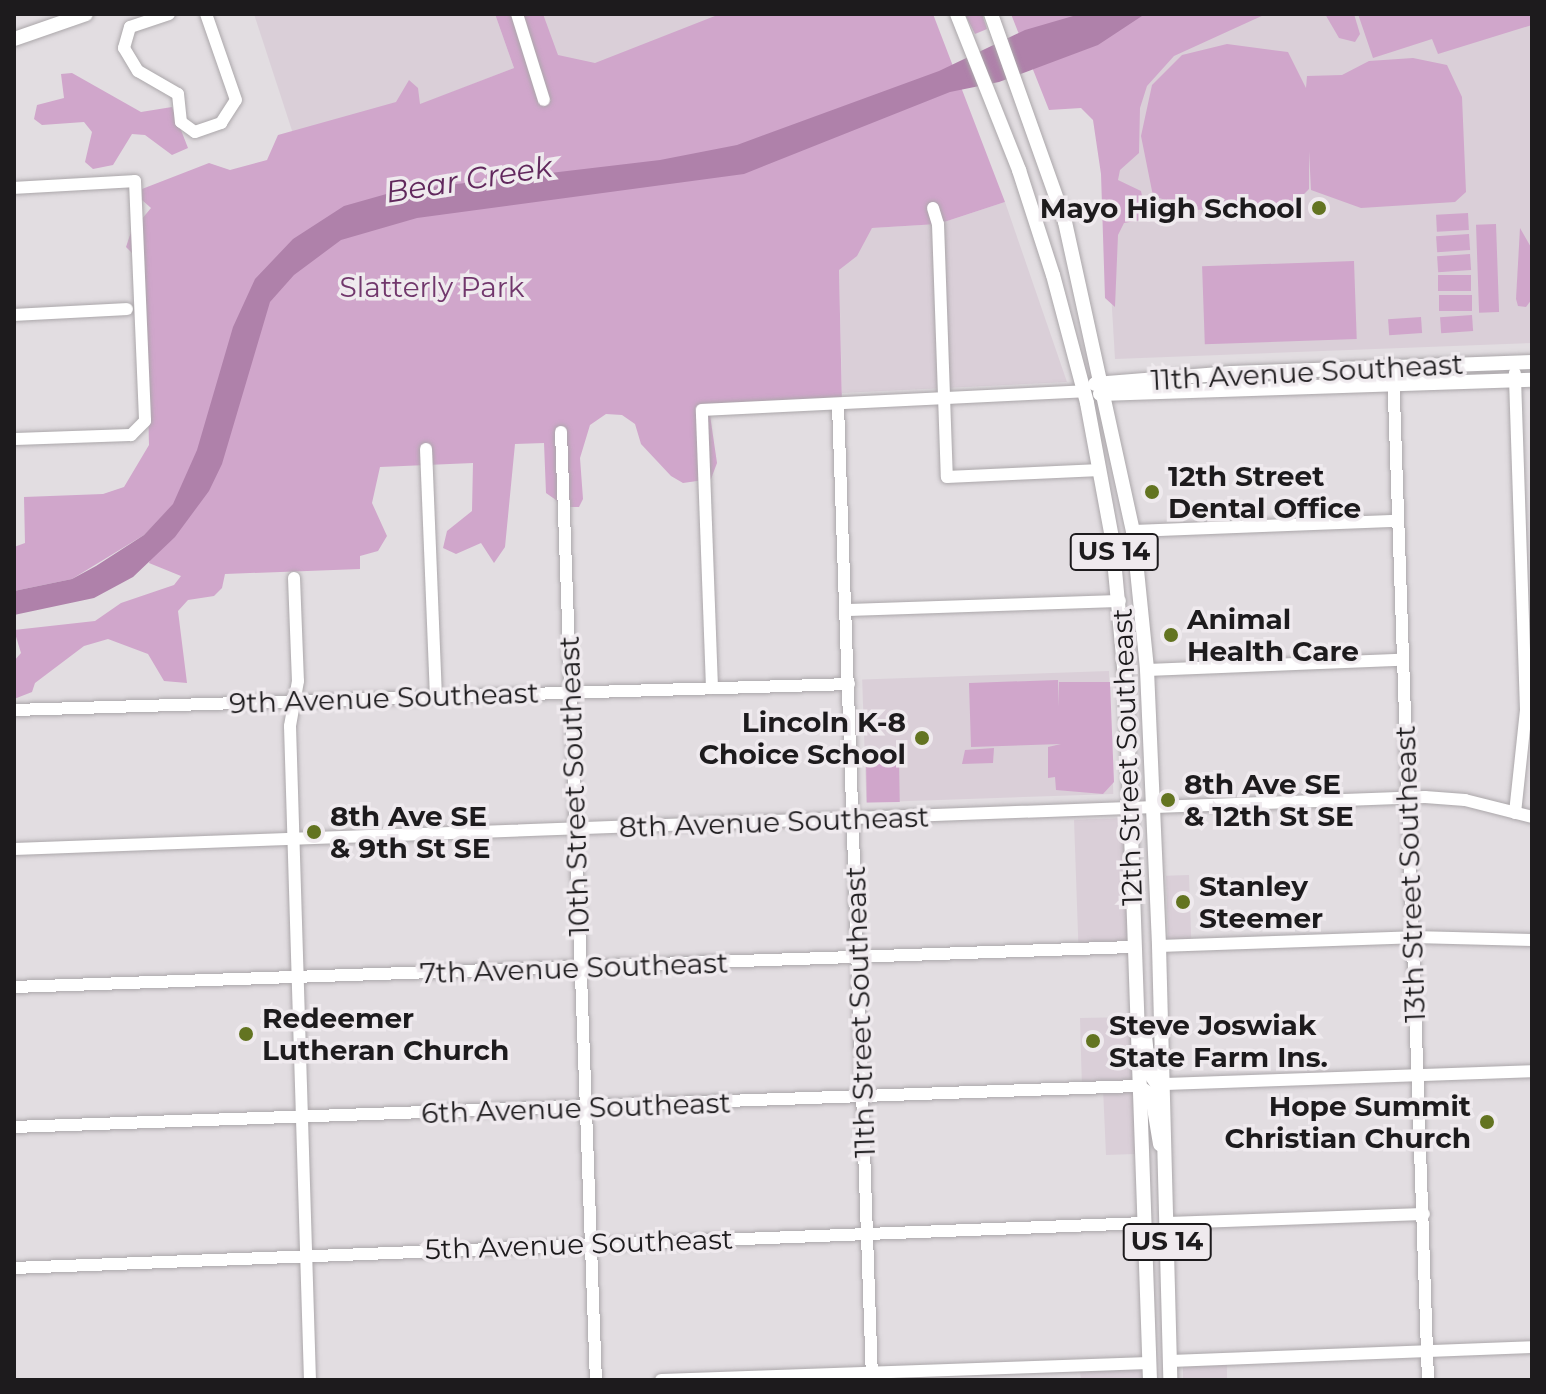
<!DOCTYPE html>
<html>
<head>
<meta charset="utf-8">
<style>
  body { margin:0 }
  #map { position:relative; width:1546px; height:1394px; overflow:hidden; background:#e2dde1; font-family:Montserrat,sans-serif }
  div>[style] { position:absolute }
  .built>* { inset:0; background:#dacfd8; transform-origin:0 0 }
  .green>* { inset:0; background:#d0a6cb; transform-origin:0 0 }
  .water>* { inset:0; background:#af81aa }
  .roads { filter:drop-shadow(0 0 2px #aba7aa) drop-shadow(0 0 2px #aba7aa) }
  .minor>* { height:12px; margin:-6px; padding:0 6px; transform-origin:6px; border-radius:6px; background:#fff }
  .major>* { height:14px; margin:-7px; padding:0 7px; transform-origin:7px; border-radius:7px; background:#fff }
  .dots>* { width:22px; height:22px; translate:-50% -50%; box-sizing:border-box; border:4px solid #efeaee; border-radius:50% }
  span { translate:-50% -50%; white-space:nowrap; text-align:center; line-height:1.15; -webkit-text-stroke:7px #efeaee; paint-order:stroke }
  .shield-label span { padding:2px 6px; background:#efeaee; border:2px solid; border-radius:6px; -webkit-text-stroke-width:0 }
  .shield-label { font-size:26px; color:#1d1b1d; font-weight:700 }
  .poi-label { font-size:28px; color:#1d1b1d; font-weight:700 }
  .right { translate:-100% -50%; text-align:right }
  .left { translate:0 -50%; text-align:left }
  .park-label { font-size:28px; color:#71376c }
  .street-label { font-size:28px; color:#1d1b1d }
  .water-label { font-size:30px; color:#61285d; font-style:italic }
  .frame { position:absolute; inset:0; border:16px solid #1d1b1d; pointer-events:none }
</style>
</head>
<body>
<div id="map">
  <div class="built">
    <i style="clip-path:polygon(254px 14px,495px 14px,514px 68px,299px 152px)"></i>
    <i style="clip-path:polygon(542px 14px,752px 14px,568px 86px)"></i>
    <i style="clip-path:polygon(1176px 14px,1532px 14px,1532px 343px,1115px 359px,1098px 72px)"></i>
    <i style="clip-path:polygon(1005px 202px,1067px 382px,842px 393px,839px 270px,872px 228px,938px 224px)"></i>
    <i style="left:1109px;top:671px;width:123px;height:247px;rotate:88deg"></i>
    <i style="left:1125px;top:818px;width:123px;height:51px;rotate:88deg"></i>
    <i style="left:1189px;top:875px;width:70px;height:23px;rotate:88deg"></i>
    <i style="clip-path:polygon(1131px 1017px,1135px 1154px,1106px 1155px,1103px 1088px,1082px 1089px,1080px 1018px)"></i>
    <i style="left:1227px;top:1359px;width:21px;height:44px;rotate:90deg"></i>
    <i style="clip-path:polygon(1144px 1369px,1144px 1380px,1081px 1380px,1080px 1372px)"></i>
  </div>
  <div class="green">
    <i style="clip-path:polygon(495px 14px,543px 14px,558px 55px,595px 63px,720px 14px,933px 14px,1005px 202px,938px 224px,872px 228px,857px 256px,839px 270px,842px 405px,710px 415px,717px 463px,711px 479px,683px 483px,671px 476px,641px 444px,635px 424px,622px 415px,606px 414px,590px 425px,580px 458px,583px 499px,579px 507px,566px 507px,546px 493px,544px 443px,515px 444px,505px 547px,494px 563px,481px 543px,456px 554px,443px 548px,447px 531px,472px 511px,473px 463px,380px 467px,372px 503px,387px 536px,378px 551px,360px 556px,360px 569px,225px 574px,222px 588px,214px 596px,188px 600px,178px 611px,187px 683px,164px 681px,148px 654px,108px 639px,84px 646px,35px 683px,32px 692px,14px 699px,14px 661px,21px 653px,14px 630px,95px 621px,121px 603px,174px 585px,181px 576px,149px 563px,167px 511px,144px 535px,72px 579px,14px 591px,14px 547px,25px 543px,24px 497px,103px 494px,124px 487px,149px 445px,144px 255px,134px 255px,126px 247px,131px 232px,151px 208px,142px 200px,142px 189px,209px 163px,230px 170px,267px 160px,278px 135px,396px 102px,409px 80px,418px 88px,420px 104px,514px 68px)"></i>
    <i style="clip-path:polygon(965px 14px,982px 14px,987px 29px,975px 34px)"></i>
    <i style="clip-path:polygon(1011px 14px,1266px 14px,1174px 56px,1147px 86px,1140px 108px,1139px 153px,1120px 170px,1118px 180px,1141px 191px,1147px 219px,1124px 223px,1118px 235px,1115px 307px,1105px 298px,1101px 174px,1093px 120px,1081px 108px,1049px 110px)"></i>
    <i style="clip-path:polygon(1325px 14px,1354px 14px,1360px 34px,1355px 42px,1339px 38px)"></i>
    <i style="clip-path:polygon(1358px 14px,1532px 14px,1532px 25px,1438px 54px,1432px 39px,1373px 58px)"></i>
    <i style="clip-path:polygon(1227px 44px,1288px 52px,1306px 88px,1307px 76px,1342px 75px,1369px 61px,1413px 58px,1447px 65px,1462px 97px,1466px 192px,1455px 202px,1361px 208px,1311px 190px,1309px 151px,1309px 189px,1294px 204px,1196px 210px,1153px 196px,1141px 136px,1152px 85px,1182px 55px)"></i>
    <i style="clip-path:polygon(72px 73px,141px 112px,172px 107px,188px 148px,172px 155px,145px 135px,132px 134px,113px 165px,93px 169px,85px 162px,92px 132px,84px 122px,42px 125px,34px 119px,37px 105px,64px 98px,61px 74px)"></i>
    <i style="left:1468px;top:213px;width:17px;height:32px;rotate:87deg"></i>
    <i style="left:1496px;top:224px;width:88px;height:20px;rotate:88deg"></i>
    <i style="clip-path:polygon(1520px 228px,1532px 249px,1532px 299px,1526px 307px,1518px 306px,1516px 299px)"></i>
    <i style="left:1469px;top:234px;width:16px;height:33px;rotate:86deg"></i>
    <i style="left:1470px;top:254px;width:16px;height:33px;rotate:86deg"></i>
    <i style="left:1354px;top:261px;width:78px;height:152px;rotate:88deg"></i>
    <i style="left:1471px;top:275px;width:16px;height:33px;rotate:90deg"></i>
    <i style="left:1472px;top:295px;width:16px;height:33px;rotate:90deg"></i>
    <i style="left:1472px;top:315px;width:16px;height:32px;rotate:86deg"></i>
    <i style="left:1421px;top:317px;width:16px;height:33px;rotate:86deg"></i>
    <i style="clip-path:polygon(1058px 680px,1059px 707px,1059px 682px,1110px 682px,1114px 782px,1103px 794px,1056px 790px,1055px 777px,1048px 778px,1048px 747px,1061px 744px,971px 747px,969px 683px)"></i>
    <i style="clip-path:polygon(994px 748px,993px 763px,962px 764px,965px 750px)"></i>
    <i style="left:899px;top:759px;width:43px;height:33px;rotate:89deg"></i>
  </div>
  <div class="water">
    <i style="clip-path:polygon(1080px 14px,1145px 14px,1098px 45px,999px 82px,950px 92px,744px 174px,417px 218px,341px 240px,294px 275px,270px 302px,222px 464px,209px 491px,175px 537px,133px 577px,94px 598px,14px 615px,14px 591px,72px 579px,96px 566px,144px 535px,173px 504px,197px 450px,233px 327px,255px 279px,293px 239px,344px 206px,397px 191px,660px 160px,737px 145px,939px 71px,1025px 30px)"></i>
  </div>
  <div class="roads">
    <div class="minor">
      <i style="left:169px;top:14px;width:41px;rotate:161.6deg"></i>
      <i style="left:130px;top:27px;width:22px;rotate:106deg"></i>
      <i style="left:124px;top:48px;width:27px;rotate:59deg"></i>
      <i style="left:138px;top:71px;width:46px;rotate:29.9deg"></i>
      <i style="left:178px;top:94px;width:28px;rotate:84deg"></i>
      <i style="left:181px;top:122px;width:17px;rotate:36deg"></i>
      <i style="left:195px;top:132px;width:28px;rotate:-19deg"></i>
      <i style="left:221px;top:123px;width:27px;rotate:-57deg"></i>
      <i style="left:236px;top:100px;width:91px;rotate:-109.2deg"></i>
      <i style="left:517px;top:14px;width:90px;rotate:72.6deg"></i>
      <i style="left:14px;top:188px;width:121px;rotate:-3.3deg"></i>
      <i style="left:135px;top:181px;width:240px;rotate:87.6deg"></i>
      <i style="left:145px;top:421px;width:20px;rotate:135deg"></i>
      <i style="left:131px;top:435px;width:117px;rotate:178deg"></i>
      <i style="left:933px;top:208px;width:17px;rotate:73deg"></i>
      <i style="left:938px;top:224px;width:253px;rotate:88deg"></i>
      <i style="left:947px;top:477px;width:153px;rotate:-2.6deg"></i>
      <i style="left:14px;top:315px;width:113px;rotate:-3deg"></i>
      <i style="left:1393px;top:368px;width:1013px;rotate:88.02deg"></i>
      <i style="left:838px;top:405px;width:976px;rotate:88deg"></i>
      <i style="left:561px;top:432px;width:949px;rotate:87.89deg"></i>
      <i style="left:426px;top:449px;width:247px;rotate:87.7deg"></i>
      <i style="left:1133px;top:531px;width:265px;rotate:-2.2deg"></i>
      <i style="left:294px;top:578px;width:103px;rotate:87.8deg"></i>
      <i style="left:298px;top:681px;width:46px;rotate:100.1deg"></i>
      <i style="left:290px;top:726px;width:654px;rotate:88.25deg"></i>
      <i style="left:847px;top:610px;width:273px;rotate:-1.9deg"></i>
      <i style="left:1147px;top:670px;width:254px;rotate:-2.3deg"></i>
      <i style="left:712px;top:688px;width:278px;rotate:-92.1deg"></i>
      <i style="left:702px;top:410px;width:382px;rotate:-2.8deg"></i>
      <i style="left:14px;top:710px;width:835px;rotate:-1.78deg"></i>
      <i style="left:1515px;top:813px;width:104px;rotate:-83.9deg"></i>
      <i style="left:1526px;top:710px;width:337px;rotate:-91.9deg"></i>
      <i style="left:14px;top:849px;width:1412px;rotate:-2.11deg"></i>
      <i style="left:1425px;top:797px;width:40px;rotate:4.3deg"></i>
      <i style="left:1465px;top:800px;width:69px;rotate:14.2deg"></i>
      <i style="left:1159px;top:946px;width:254px;rotate:-2deg"></i>
      <i style="left:1413px;top:937px;width:119px;rotate:1.4deg"></i>
      <i style="left:14px;top:987px;width:1121px;rotate:-2.05deg"></i>
      <i style="left:1164px;top:1084px;width:368px;rotate:-2deg"></i>
      <i style="left:14px;top:1127px;width:1125px;rotate:-2.09deg"></i>
      <i style="left:1167px;top:1223px;width:257px;rotate:-2deg"></i>
      <i style="left:14px;top:1268px;width:1131px;rotate:-2.28deg"></i>
      <i style="left:1170px;top:1361px;width:362px;rotate:-2.2deg"></i>
      <i style="left:661px;top:1380px;width:489px;rotate:-2deg"></i>
    </div>
    <div class="major">
      <i style="left:957px;top:14px;width:168px;rotate:68.3deg"></i>
      <i style="left:1019px;top:170px;width:110px;rotate:72.1deg"></i>
      <i style="left:1053px;top:275px;width:132px;rotate:75.1deg"></i>
      <i style="left:1087px;top:403px;width:137px;rotate:79.5deg"></i>
      <i style="left:1112px;top:538px;width:153px;rotate:84.7deg"></i>
      <i style="left:1126px;top:690px;width:690px;rotate:88.01deg"></i>
      <i style="left:991px;top:14px;width:221px;rotate:70.4deg"></i>
      <i style="left:1065px;top:222px;width:316px;rotate:77.6deg"></i>
      <i style="left:1133px;top:531px;width:140px;rotate:84.2deg"></i>
      <i style="left:1147px;top:670px;width:276px;rotate:87.5deg"></i>
      <i style="left:1159px;top:946px;width:434px;rotate:88.5deg"></i>
      <i style="left:14px;top:39px;width:76px;rotate:-19.1deg"></i>
      <i style="left:1095px;top:384px;width:137px;rotate:-4.6deg"></i>
      <i style="left:1232px;top:373px;width:300px;rotate:-2.1deg"></i>
      <i style="left:1100px;top:394px;width:432px;rotate:-1.9deg"></i>
      <i style="left:1145px;top:1036px;width:36px;rotate:84deg"></i>
      <i style="left:1149px;top:1072px;width:14px;rotate:56deg"></i>
      <i style="left:1157px;top:1084px;width:7px"></i>
      <i style="left:1138px;top:1086px;width:17px;rotate:36deg"></i>
      <i style="left:1152px;top:1096px;width:49px;rotate:80.5deg"></i>
    </div>
  </div>
  <div class="dots">
    <i style="left:1319px;top:208px;background:#637421"></i>
    <i style="left:1152px;top:492px;background:#637421"></i>
    <i style="left:1171px;top:635px;background:#637421"></i>
    <i style="left:922px;top:738px;background:#637421"></i>
    <i style="left:1168px;top:800px;background:#637421"></i>
    <i style="left:314px;top:832px;background:#637421"></i>
    <i style="left:1183px;top:902px;background:#637421"></i>
    <i style="left:246px;top:1034px;background:#637421"></i>
    <i style="left:1093px;top:1041px;background:#637421"></i>
    <i style="left:1487px;top:1122px;background:#637421"></i>
  </div>
  <div class="shield-label">
    <span style="left:1114px;top:552px">US 14</span>
    <span style="left:1167px;top:1242px">US 14</span>
  </div>
  <div class="poi-label">
    <span class="right" style="left:1303px;top:208px">Mayo High School</span>
    <span class="left" style="left:1168px;top:492px">12th Street<br>Dental Office</span>
    <span class="left" style="left:1187px;top:635px">Animal<br>Health Care</span>
    <span class="right" style="left:906px;top:738px">Lincoln K-8<br>Choice School</span>
    <span class="left" style="left:1184px;top:800px">8th Ave SE<br>&amp; 12th St SE</span>
    <span class="left" style="left:330px;top:832px">8th Ave SE<br>&amp; 9th St SE</span>
    <span class="left" style="left:1199px;top:902px">Stanley<br>Steemer</span>
    <span class="left" style="left:262px;top:1034px">Redeemer<br>Lutheran Church</span>
    <span class="left" style="left:1109px;top:1041px">Steve Joswiak<br>State Farm Ins.</span>
    <span class="right" style="left:1471px;top:1122px">Hope Summit<br>Christian Church</span>
  </div>
  <div class="park-label">
    <span style="left:432px;top:287px">Slatterly Park</span>
  </div>
  <div class="street-label">
    <span style="left:1307px;top:372px;rotate:-3deg">11th Avenue Southeast</span>
    <span style="left:384px;top:698px;rotate:-2deg">9th Avenue Southeast</span>
    <span style="left:1127px;top:757px;rotate:-92deg">12th Street Southeast</span>
    <span style="left:574px;top:786px;rotate:-92deg">10th Street Southeast</span>
    <span style="left:774px;top:822px;rotate:-2deg">8th Avenue Southeast</span>
    <span style="left:1410px;top:874px;rotate:-92deg">13th Street Southeast</span>
    <span style="left:574px;top:968px;rotate:-2deg">7th Avenue Southeast</span>
    <span style="left:860px;top:1012px;rotate:-92deg">11th Street Southeast</span>
    <span style="left:576px;top:1108px;rotate:-2deg">6th Avenue Southeast</span>
    <span style="left:579px;top:1244px;rotate:-2deg">5th Avenue Southeast</span>
  </div>
  <div class="water-label">
    <span style="left:469px;top:180px;rotate:-9deg">Bear Creek</span>
  </div>
  <div class="frame"></div>
</div>
</body>
</html>
